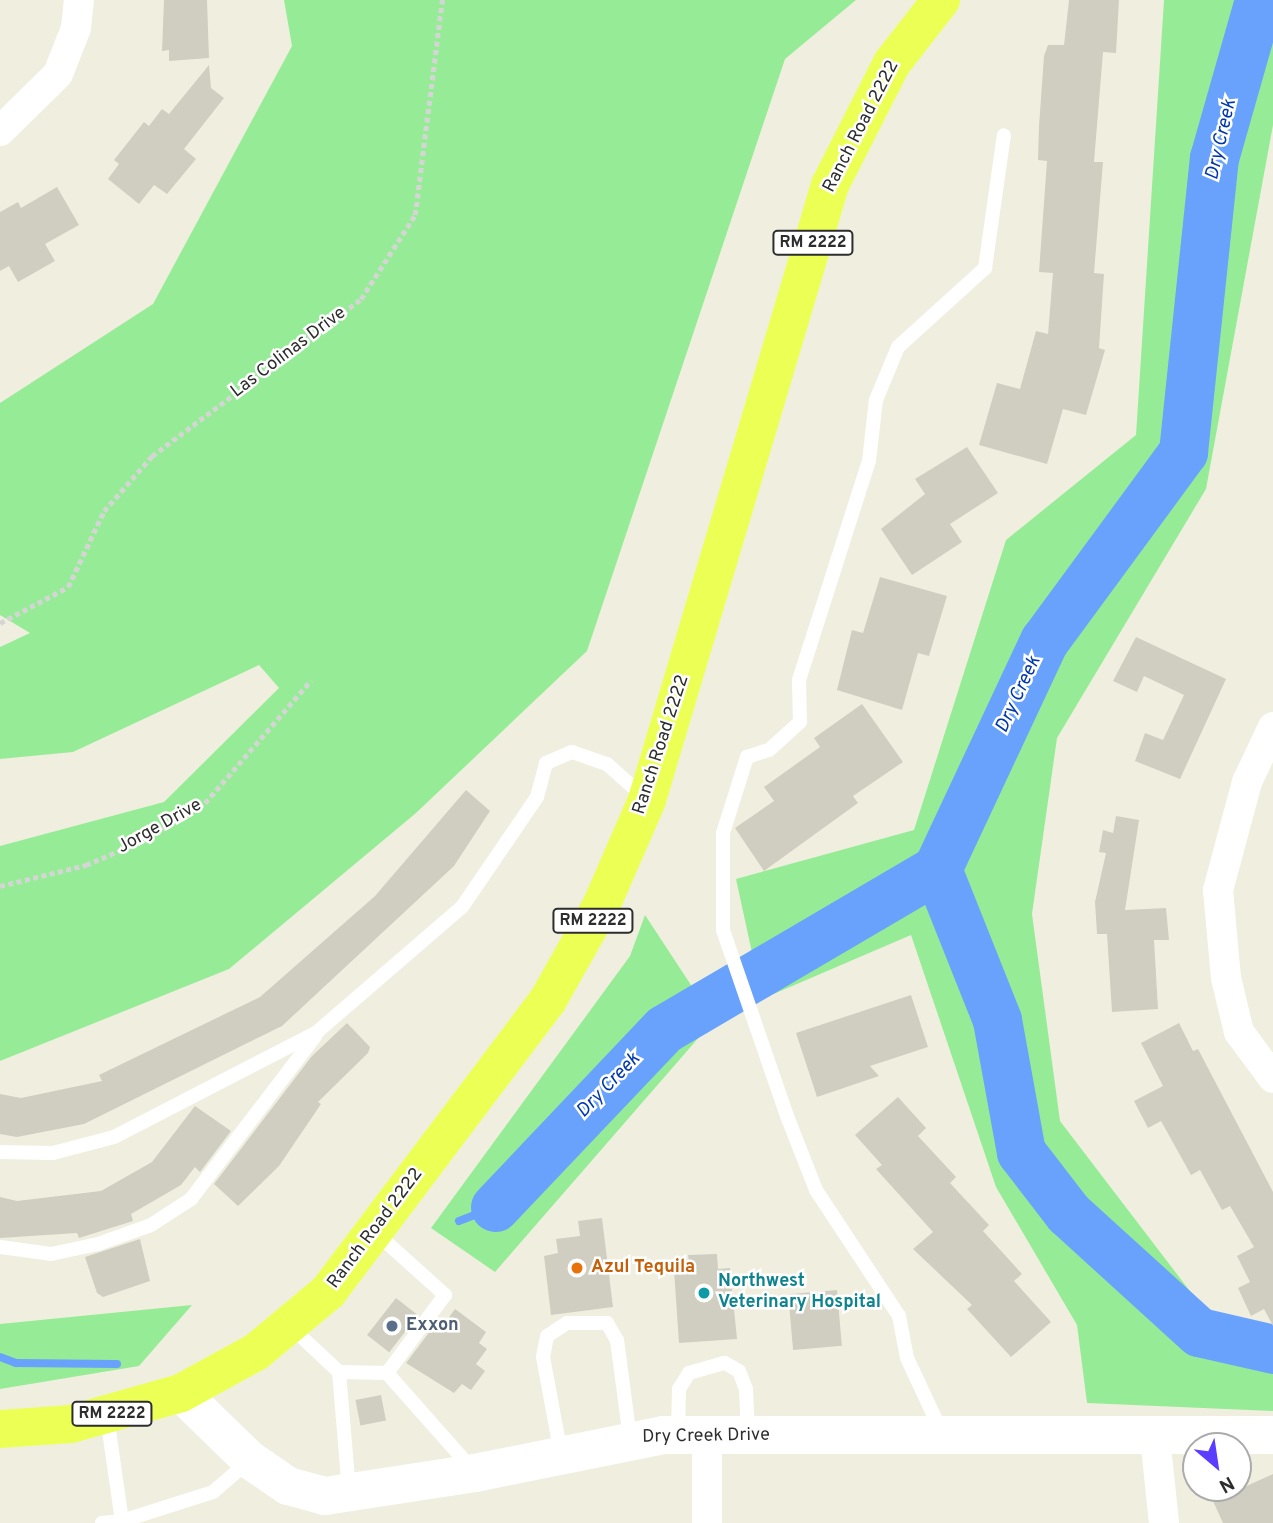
<!DOCTYPE html>
<html>
<head>
<meta charset="utf-8">
<style>
  body { margin:0 }
  #map { position:relative; width:1273px; height:1523px; overflow:hidden; background:#f0efdf; font-family:Overpass,sans-serif }
  div>[style] { position:absolute }
  .green>* { inset:0; background:#96ec96 }
  .stream>* { height:8px; margin:-4px; padding:0 4px; transform-origin:4px; border-radius:4px; background:#68a2fc }
  .river>* { height:49px; margin:-24.5px; padding:0 24.5px; transform-origin:24.5px; border-radius:24.5px; background:#68a2fc }
  .building>* { inset:0; background:#cfcec1; transform-origin:0 0 }
  .path>* { height:4.5px; margin-top:-2.25px; transform-origin:0; background:repeating-linear-gradient(90deg,#d5d5d5 0 5px,transparent 0 8.5px) }
  .lane>* { height:14px; margin:-7px; padding:0 7px; transform-origin:7px; border-radius:7px; background:#fff }
  .street>* { height:30px; margin:-15px; padding:0 15px; transform-origin:15px; border-radius:15px; background:#fff }
  .secondary>* { height:38px; margin:-19px; padding:0 19px; transform-origin:19px; border-radius:19px; background:#fff }
  .primary>* { height:38px; margin:-19px; padding:0 19px; transform-origin:19px; border-radius:19px; background:#ecff55 }
  .dots>* { width:19px; height:19px; translate:-50% -50%; box-sizing:border-box; border:4px solid #fff; border-radius:50% }
  span { translate:-50% -50%; white-space:nowrap; text-align:center; line-height:1.15; -webkit-text-stroke:5px #fff; paint-order:stroke }
  .shield-label span { padding:2px 5px; background:#fff; border:2px solid; border-radius:5px; -webkit-text-stroke-width:0 }
  .shield-label { font-size:16px; color:#2d2d2d; font-weight:700 }
  .street-label { font-size:18px; color:#2d2d2d }
  .food-label { font-size:18px; color:#c56008; font-weight:700 }
  .left { translate:0 -50%; text-align:left }
  .culture-label { font-size:18px; color:#0d838f; font-weight:700 }
  .service-label { font-size:18px; color:#4e5e75; font-weight:700 }
  .water-label { font-size:19px; color:#0037af; font-style:italic }
  .north { position:absolute; left:1182px; top:1432px; width:70px; height:70px; box-sizing:border-box; background:#fff; border:2px solid #ababab; border-radius:50%; rotate:151deg; font-size:19px; font-weight:700; line-height:28px; text-align:center; color:#2d2d2d }
  .north::after { content:''; display:block; margin:auto; width:24px; height:32px; background:#5b3dff; clip-path:polygon(50% 0,100% 100%,50% 72%,0 100%) }
</style>
</head>
<body>
<div id="map">
  <div class="green">
    <i style="clip-path:polygon(284px 0,856px 0,785px 59px,587px 651px,416px 813px,229px 969px,0 1061px,0 846px,164px 802px,279px 688px,259px 665px,73px 752px,0 759px,0 647px,30px 633px,0 615px,0 403px,153px 304px,292px 46px)"></i>
    <i style="clip-path:polygon(1164px 0,1273px 0,1273px 125px,1206px 489px,1057px 738px,1032px 914px,1060px 1121px,1212px 1320px,1273px 1341px,1273px 1411px,1087px 1403px,1077px 1325px,996px 1187px,911px 935px,762px 999px,736px 879px,914px 830px,1006px 540px,1136px 435px)"></i>
    <i style="clip-path:polygon(645px 915px,714px 1020px,495px 1272px,431px 1228px,630px 956px)"></i>
    <i style="clip-path:polygon(192px 1305px,139px 1366px,0 1389px,0 1324px)"></i>
  </div>
  <div class="stream">
    <i style="left:459px;top:1221px;width:39px;rotate:-21deg"></i>
    <i style="left:0;top:1357px;width:17px;rotate:21deg"></i>
    <i style="left:16px;top:1363px;width:101px;rotate:0.6deg"></i>
  </div>
  <div class="river">
    <i style="left:937px;top:869px;width:162px;rotate:68.3deg"></i>
    <i style="left:997px;top:1020px;width:134px;rotate:79.7deg"></i>
    <i style="left:1021px;top:1152px;width:77px;rotate:52.4deg"></i>
    <i style="left:1068px;top:1213px;width:177px;rotate:42.3deg"></i>
    <i style="left:1199px;top:1332px;width:76px;rotate:12.9deg"></i>
    <i style="left:495px;top:1207px;width:245px;rotate:-46.5deg"></i>
    <i style="left:664px;top:1029px;width:316px;rotate:-30.4deg"></i>
    <i style="left:937px;top:869px;width:252px;rotate:-64.9deg"></i>
    <i style="left:1044px;top:641px;width:235px;rotate:-53.7deg"></i>
    <i style="left:1183px;top:452px;width:296px;rotate:-84deg"></i>
    <i style="left:1214px;top:158px;width:164px;rotate:-74.1deg"></i>
  </div>
  <div class="building">
    <i style="clip-path:polygon(164px 0,207px 0,209px 58px,169px 61px,169px 50px,162px 51px)"></i>
    <i style="clip-path:polygon(1069px 0,1119px 0,1116px 53px,1103px 52px,1094px 162px,1103px 162px,1094px 273px,1104px 274px,1099px 348px,1105px 350px,1086px 415px,1063px 409px,1047px 464px,979px 445px,997px 383px,1020px 389px,1036px 331px,1048px 334px,1053px 273px,1039px 272px,1047px 161px,1038px 160px,1039px 126px,1044px 56px,1048px 45px,1064px 45px)"></i>
    <i style="clip-path:polygon(209px 65px,211px 88px,224px 98px,184px 149px,196px 159px,167px 194px,154px 185px,139px 204px,108px 179px,119px 164px,114px 160px,144px 122px,149px 126px,162px 109px,169px 114px)"></i>
    <i style="clip-path:polygon(57px 187px,79px 225px,45px 244px,55px 261px,18px 282px,9px 266px,0 271px,0 212px,18px 202px,21px 208px)"></i>
    <i style="clip-path:polygon(967px 447px,998px 493px,950px 524px,962px 542px,912px 575px,881px 529px,925px 494px,915px 479px)"></i>
    <i style="clip-path:polygon(880px 577px,947px 596px,929px 656px,918px 653px,902px 710px,837px 690px,852px 630px,863px 633px)"></i>
    <i style="clip-path:polygon(1136px 637px,1226px 679px,1180px 779px,1135px 761px,1145px 733px,1163px 740px,1184px 695px,1144px 676px,1137px 692px,1113px 681px)"></i>
    <i style="clip-path:polygon(862px 704px,903px 762px,853px 796px,858px 803px,764px 871px,735px 828px,774px 801px,764px 787px,820px 747px,814px 738px)"></i>
    <i style="clip-path:polygon(466px 790px,490px 811px,454px 866px,282px 1026px,84px 1124px,17px 1137px,0 1134px,0 1094px,21px 1098px,102px 1081px,99px 1075px,260px 997px,375px 896px)"></i>
    <i style="clip-path:polygon(1116px 816px,1139px 820px,1125px 910px,1166px 908px,1169px 940px,1154px 940px,1158px 1009px,1112px 1012px,1107px 934px,1097px 934px,1095px 902px,1106px 853px,1099px 852px,1103px 830px,1113px 833px)"></i>
    <i style="clip-path:polygon(911px 995px,928px 1047px,870px 1066px,879px 1076px,817px 1097px,796px 1033px)"></i>
    <i style="clip-path:polygon(347px 1023px,370px 1047px,368px 1053px,318px 1102px,321px 1104px,279px 1166px,238px 1206px,214px 1184px,312px 1056px)"></i>
    <i style="clip-path:polygon(1179px 1023px,1193px 1051px,1198px 1049px,1273px 1192px,1273px 1326px,1264px 1309px,1251px 1316px,1238px 1288px,1250px 1282px,1237px 1256px,1254px 1247px,1230px 1206px,1222px 1210px,1200px 1170px,1191px 1175px,1161px 1121px,1148px 1128px,1134px 1101px,1163px 1086px,1141px 1043px)"></i>
    <i style="clip-path:polygon(898px 1097px,926px 1128px,918px 1136px,956px 1177px,950px 1183px,989px 1225px,983px 1231px,1022px 1274px,1014px 1281px,1051px 1322px,1011px 1357px,967px 1309px,972px 1305px,913px 1249px,933px 1232px,876px 1169px,882px 1165px,855px 1135px)"></i>
    <i style="clip-path:polygon(195px 1106px,231px 1131px,200px 1172px,195px 1167px,181px 1185px,131px 1214px,133px 1221px,79px 1238px,77px 1233px,0 1238px,0 1197px,17px 1201px,101px 1191px,152px 1162px)"></i>
    <i style="clip-path:polygon(602px 1218px,613px 1307px,551px 1315px,544px 1256px,558px 1253px,556px 1239px,580px 1236px,578px 1221px)"></i>
    <i style="clip-path:polygon(140px 1239px,150px 1281px,103px 1297px,97px 1293px,85px 1257px)"></i>
    <i style="clip-path:polygon(717px 1254px,718px 1269px,730px 1268px,737px 1339px,679px 1343px,674px 1270px,690px 1269px,688px 1255px)"></i>
    <i style="left:837px;top:1290px;width:56px;height:49px;rotate:85deg"></i>
    <i style="left:396px;top:1298px;width:28px;height:47px;rotate:38deg"></i>
    <i style="clip-path:polygon(455px 1309px,486px 1332px,479px 1343px,487px 1349px,476px 1364px,485px 1371px,471px 1390px,462px 1384px,454px 1393px,406px 1363px,434px 1326px,439px 1331px)"></i>
    <i style="left:381px;top:1395px;width:26px;height:26px;rotate:79deg"></i>
    <i style="clip-path:polygon(1273px 1474px,1273px 1523px,1223px 1523px,1213px 1501px)"></i>
  </div>
  <div class="path">
    <i style="left:0;top:623px;width:77px;rotate:-27.9deg"></i>
    <i style="left:68px;top:587px;width:84px;rotate:-64.7deg"></i>
    <i style="left:104px;top:511px;width:73px;rotate:-48.9deg"></i>
    <i style="left:152px;top:456px;width:261px;rotate:-36.9deg"></i>
    <i style="left:361px;top:299px;width:100px;rotate:-57.3deg"></i>
    <i style="left:415px;top:215px;width:217px;rotate:-82.8deg"></i>
    <i style="left:0;top:886px;width:89px;rotate:-13.7deg"></i>
    <i style="left:86px;top:865px;width:68px;rotate:-23.5deg"></i>
    <i style="left:148px;top:838px;width:67px;rotate:-31.6deg"></i>
    <i style="left:205px;top:803px;width:162px;rotate:-49.2deg"></i>
  </div>
  <div class="lane">
    <i style="left:0;top:1152px;width:53px;rotate:1.1deg"></i>
    <i style="left:53px;top:1153px;width:63px;rotate:-14.7deg"></i>
    <i style="left:114px;top:1137px;width:229px;rotate:-27.3deg"></i>
    <i style="left:317px;top:1032px;width:191px;rotate:-40.8deg"></i>
    <i style="left:462px;top:907px;width:133px;rotate:-55.7deg"></i>
    <i style="left:537px;top:797px;width:35px;rotate:-75deg"></i>
    <i style="left:546px;top:763px;width:28px;rotate:-23deg"></i>
    <i style="left:572px;top:752px;width:37px;rotate:19deg"></i>
    <i style="left:607px;top:764px;width:50px;rotate:41.7deg"></i>
    <i style="left:376px;top:1233px;width:93px;rotate:41.9deg"></i>
    <i style="left:445px;top:1295px;width:97px;rotate:126.6deg"></i>
    <i style="left:387px;top:1373px;width:128px;rotate:48.5deg"></i>
    <i style="left:0;top:1247px;width:51px;rotate:7.8deg"></i>
    <i style="left:51px;top:1254px;width:48px;rotate:-12deg"></i>
    <i style="left:98px;top:1244px;width:56px;rotate:-19.7deg"></i>
    <i style="left:151px;top:1225px;width:48px;rotate:-33deg"></i>
    <i style="left:191px;top:1199px;width:205px;rotate:-52.7deg"></i>
    <i style="left:290px;top:1326px;width:67px;rotate:43.2deg"></i>
    <i style="left:339px;top:1372px;width:118px;rotate:85.2deg"></i>
    <i style="left:339px;top:1372px;width:48px;rotate:1.2deg"></i>
    <i style="left:678px;top:1433px;width:44px;rotate:-88.7deg"></i>
    <i style="left:679px;top:1389px;width:19px;rotate:-58deg"></i>
    <i style="left:689px;top:1373px;width:37px;rotate:-16deg"></i>
    <i style="left:725px;top:1363px;width:16px;rotate:30deg"></i>
    <i style="left:739px;top:1371px;width:19px;rotate:69deg"></i>
    <i style="left:746px;top:1389px;width:45px;rotate:87.5deg"></i>
    <i style="left:942px;top:1433px;width:83px;rotate:-115deg"></i>
    <i style="left:907px;top:1358px;width:43px;rotate:-100.8deg"></i>
    <i style="left:899px;top:1316px;width:151px;rotate:-123.4deg"></i>
    <i style="left:816px;top:1190px;width:79px;rotate:-111.4deg"></i>
    <i style="left:787px;top:1116px;width:197px;rotate:-109deg"></i>
    <i style="left:723px;top:930px;width:97px;rotate:-90deg"></i>
    <i style="left:723px;top:833px;width:80px;rotate:-72.5deg"></i>
    <i style="left:747px;top:757px;width:23px;rotate:-18deg"></i>
    <i style="left:769px;top:750px;width:42px;rotate:-42.1deg"></i>
    <i style="left:800px;top:722px;width:42px;rotate:-91.4deg"></i>
    <i style="left:799px;top:680px;width:230px;rotate:-72.3deg"></i>
    <i style="left:869px;top:461px;width:61px;rotate:-83.5deg"></i>
    <i style="left:876px;top:400px;width:57px;rotate:-67.5deg"></i>
    <i style="left:898px;top:347px;width:118px;rotate:-42.2deg"></i>
    <i style="left:985px;top:268px;width:134px;rotate:-81.9deg"></i>
    <i style="left:561px;top:1454px;width:99px;rotate:-100.5deg"></i>
    <i style="left:543px;top:1357px;width:21px;rotate:-79deg"></i>
    <i style="left:547px;top:1336px;width:24px;rotate:-33deg"></i>
    <i style="left:567px;top:1323px;width:40px"></i>
    <i style="left:607px;top:1323px;width:20px;rotate:60deg"></i>
    <i style="left:617px;top:1340px;width:100px;rotate:82.5deg"></i>
    <i style="left:122px;top:1521px;width:96px;rotate:-17.7deg"></i>
    <i style="left:213px;top:1492px;width:48px;rotate:-40.7deg"></i>
    <i style="left:102px;top:1523px;width:20px;rotate:-6deg"></i>
    <i style="left:122px;top:1521px;width:105px;rotate:-98.2deg"></i>
  </div>
  <div class="street">
    <i style="left:0;top:131px;width:81px;rotate:-44.5deg"></i>
    <i style="left:58px;top:74px;width:49px;rotate:-68.6deg"></i>
    <i style="left:76px;top:28px;width:28px;rotate:-84deg"></i>
    <i style="left:1273px;top:727px;width:61px;rotate:115.3deg"></i>
    <i style="left:1247px;top:782px;width:112px;rotate:105deg"></i>
    <i style="left:1218px;top:890px;width:88px;rotate:84.8deg"></i>
    <i style="left:1226px;top:978px;width:56px;rotate:76.5deg"></i>
    <i style="left:1239px;top:1032px;width:57px;rotate:53.5deg"></i>
    <i style="left:1155px;top:1437px;width:86px;rotate:84deg"></i>
    <i style="left:707px;top:1523px;width:88px;rotate:-90deg"></i>
  </div>
  <div class="secondary">
    <i style="left:181px;top:1393px;width:96px;rotate:44.2deg"></i>
    <i style="left:250px;top:1460px;width:46px;rotate:34.4deg"></i>
    <i style="left:288px;top:1486px;width:38px;rotate:15deg"></i>
    <i style="left:325px;top:1496px;width:152px;rotate:-8.7deg"></i>
    <i style="left:475px;top:1473px;width:192px;rotate:-11.4deg"></i>
    <i style="left:663px;top:1435px;width:610px"></i>
  </div>
  <div class="primary">
    <i style="left:0;top:1429px;width:71px;rotate:-4deg"></i>
    <i style="left:71px;top:1424px;width:114px;rotate:-15.7deg"></i>
    <i style="left:181px;top:1393px;width:85px;rotate:-28.7deg"></i>
    <i style="left:256px;top:1352px;width:94px;rotate:-39.8deg"></i>
    <i style="left:328px;top:1292px;width:366px;rotate:-53deg"></i>
    <i style="left:548px;top:1000px;width:108px;rotate:-60.6deg"></i>
    <i style="left:601px;top:906px;width:116px;rotate:-66.5deg"></i>
    <i style="left:647px;top:800px;width:642px;rotate:-73.43deg"></i>
    <i style="left:830px;top:185px;width:137px;rotate:-63.1deg"></i>
    <i style="left:892px;top:63px;width:80px;rotate:-52.1deg"></i>
  </div>
  <div class="dots">
    <i style="left:577px;top:1268px;background:#e8710a"></i>
    <i style="left:704px;top:1293px;background:#0f9aa8"></i>
    <i style="left:392px;top:1326px;background:#5c6f8a"></i>
  </div>
  <div class="shield-label">
    <span style="left:813px;top:243px">RM 2222</span>
    <span style="left:593px;top:921px">RM 2222</span>
    <span style="left:112px;top:1414px">RM 2222</span>
  </div>
  <div class="street-label">
    <span style="left:862px;top:127px;rotate:-63deg">Ranch Road 2222</span>
    <span style="left:289px;top:353px;rotate:-37deg">Las Colinas Drive</span>
    <span style="left:662px;top:745px;rotate:-72deg">Ranch Road 2222</span>
    <span style="left:160px;top:827px;rotate:-29deg">Jorge Drive</span>
    <span style="left:376px;top:1229px;rotate:-53deg">Ranch Road 2222</span>
    <span style="left:706px;top:1437px;rotate:-1deg">Dry Creek Drive</span>
  </div>
  <div class="food-label">
    <span class="left" style="left:591px;top:1268px">Azul Tequila</span>
  </div>
  <div class="culture-label">
    <span class="left" style="left:718px;top:1293px">Northwest<br>Veterinary Hospital</span>
  </div>
  <div class="service-label">
    <span class="left" style="left:406px;top:1326px">Exxon</span>
  </div>
  <div class="water-label">
    <span style="left:1222px;top:140px;rotate:-77deg">Dry Creek</span>
    <span style="left:1019px;top:695px;rotate:-65deg">Dry Creek</span>
    <span style="left:609px;top:1086px;rotate:-46deg">Dry Creek</span>
  </div>
  <div class="north">N</div>
</div>
</body>
</html>
